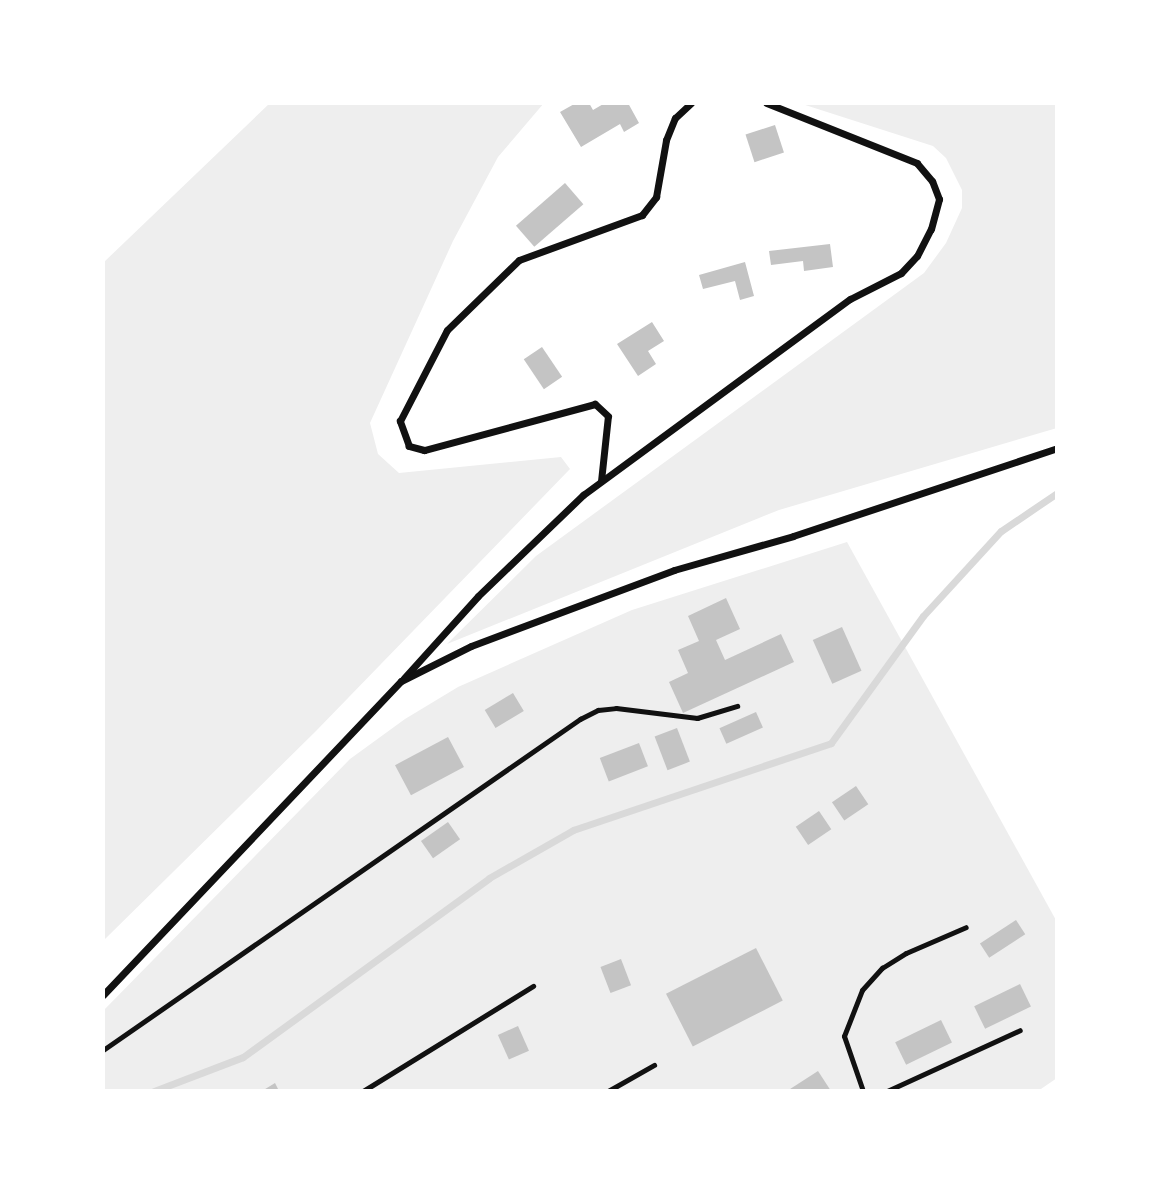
<!DOCTYPE html>
<html>
<head>
<meta charset="utf-8">
<style>
  body { margin:0 }
  #map { position:relative; width:1160px; height:1194px; overflow:hidden; background:#fff; font-family:Overpass,sans-serif }
  div>[style] { position:absolute }
  .green>* { inset:0; background:#eee }
  .stream>* { height:7px; margin:-3.5px; padding:0 3.5px; transform-origin:3.5px; border-radius:3.5px; background:#d9d9d9 }
  .building>* { inset:0; background:#c4c4c4; transform-origin:0 0 }
  .service>* { height:5px; margin:-2.5px; padding:0 2.5px; transform-origin:2.5px; border-radius:2.5px; background:#111 }
  .minor>* { height:7px; margin:-3.5px; padding:0 3.5px; transform-origin:3.5px; border-radius:3.5px; background:#111 }
  span { translate:-50% -50%; white-space:nowrap; text-align:center; line-height:1.15; -webkit-text-stroke:7px #fff; paint-order:stroke }
  .frame { position:absolute; inset:0; border:105px solid #fff; pointer-events:none }
</style>
</head>
<body>
<div id="map">
  <div class="green">
    <i style="clip-path:polygon(270px 103px,544px 103px,498px 157px,453px 241px,370px 423px,378px 454px,399px 473px,561px 457px,570px 469px,316px 731px,103px 941px,103px 263px)"></i>
    <i style="clip-path:polygon(799px 103px,1057px 103px,1057px 428px,779px 510px,447px 644px,536px 556px,924px 273px,946px 243px,962px 208px,962px 190px,946px 158px,933px 146px)"></i>
    <i style="clip-path:polygon(847px 542px,1057px 922px,1057px 1078px,1038px 1091px,103px 1091px,103px 1011px,350px 759px,405px 719px,458px 687px,632px 610px)"></i>
  </div>
  <div class="stream">
    <i style="left:154px;top:1091px;width:95px;rotate:-20.9deg"></i>
    <i style="left:243px;top:1057px;width:304px;rotate:-36deg"></i>
    <i style="left:489px;top:878px;width:97px;rotate:-29.7deg"></i>
    <i style="left:573px;top:830px;width:272px;rotate:-18.6deg"></i>
    <i style="left:831px;top:743px;width:157px;rotate:-54.1deg"></i>
    <i style="left:923px;top:616px;width:115px;rotate:-47.5deg"></i>
    <i style="left:1001px;top:531px;width:68px;rotate:-34.2deg"></i>
  </div>
  <div class="building">
    <i style="clip-path:polygon(576px 103px,589px 103px,593px 110px,605px 103px,628px 103px,639px 123px,624px 132px,620px 124px,581px 147px,560px 112px)"></i>
    <i style="left:775px;top:125px;width:29px;height:31px;rotate:72deg"></i>
    <i style="left:565px;top:183px;width:28px;height:65px;rotate:49deg"></i>
    <i style="clip-path:polygon(830px 244px,833px 267px,804px 271px,803px 261px,771px 265px,769px 251px)"></i>
    <i style="clip-path:polygon(745px 262px,754px 296px,740px 300px,735px 281px,703px 289px,699px 275px)"></i>
    <i style="clip-path:polygon(652px 322px,664px 341px,648px 351px,656px 364px,638px 376px,617px 344px)"></i>
    <i style="left:542px;top:347px;width:36px;height:22px;rotate:56deg"></i>
    <i style="clip-path:polygon(726px 598px,740px 629px,716px 640px,725px 660px,781px 634px,794px 662px,683px 713px,669px 682px,688px 673px,678px 650px,699px 641px,688px 616px)"></i>
    <i style="left:842px;top:627px;width:48px;height:32px;rotate:66deg"></i>
    <i style="left:513px;top:693px;width:21px;height:33px;rotate:59deg"></i>
    <i style="left:756px;top:712px;width:17px;height:40px;rotate:66deg"></i>
    <i style="left:677px;top:728px;width:36px;height:24px;rotate:69deg"></i>
    <i style="left:448px;top:737px;width:34px;height:60px;rotate:62deg"></i>
    <i style="left:639px;top:743px;width:25px;height:42px;rotate:69deg"></i>
    <i style="left:856px;top:786px;width:22px;height:29px;rotate:56deg"></i>
    <i style="left:819px;top:811px;width:22px;height:28px;rotate:56deg"></i>
    <i style="left:448px;top:822px;width:21px;height:33px;rotate:55deg"></i>
    <i style="left:1016px;top:920px;width:17px;height:43px;rotate:57deg"></i>
    <i style="left:756px;top:948px;width:59px;height:101px;rotate:63deg"></i>
    <i style="left:621px;top:959px;width:28px;height:22px;rotate:69deg"></i>
    <i style="left:1020px;top:984px;width:25px;height:51px;rotate:64deg"></i>
    <i style="left:941px;top:1020px;width:25px;height:51px;rotate:64deg"></i>
    <i style="left:518px;top:1026px;width:27px;height:22px;rotate:66deg"></i>
    <i style="clip-path:polygon(818px 1071px,831px 1091px,787px 1091px)"></i>
    <i style="clip-path:polygon(275px 1083px,279px 1091px,262px 1091px)"></i>
  </div>
  <div class="service">
    <i style="left:103px;top:1050px;width:581px;rotate:-34.76deg"></i>
    <i style="left:580px;top:719px;width:20px;rotate:-27deg"></i>
    <i style="left:598px;top:710px;width:18px;rotate:-6deg"></i>
    <i style="left:616px;top:708px;width:82px;rotate:7deg"></i>
    <i style="left:697px;top:718px;width:42px;rotate:-16.7deg"></i>
    <i style="left:363px;top:1091px;width:200px;rotate:-31.7deg"></i>
    <i style="left:608px;top:1091px;width:53px;rotate:-29.5deg"></i>
    <i style="left:863px;top:1091px;width:58px;rotate:-109.1deg"></i>
    <i style="left:844px;top:1036px;width:49px;rotate:-68.6deg"></i>
    <i style="left:862px;top:990px;width:30px;rotate:-48deg"></i>
    <i style="left:882px;top:968px;width:28px;rotate:-32deg"></i>
    <i style="left:906px;top:953px;width:65px;rotate:-23.4deg"></i>
    <i style="left:887px;top:1091px;width:146px;rotate:-24.6deg"></i>
  </div>
  <div class="minor">
    <i style="left:601px;top:481px;width:65px;rotate:-83.9deg"></i>
    <i style="left:608px;top:416px;width:18px;rotate:-137deg"></i>
    <i style="left:595px;top:404px;width:177px;rotate:164.9deg"></i>
    <i style="left:424px;top:450px;width:16px;rotate:-165deg"></i>
    <i style="left:409px;top:446px;width:27px;rotate:-110deg"></i>
    <i style="left:400px;top:421px;width:102px;rotate:-62.7deg"></i>
    <i style="left:447px;top:330px;width:100px;rotate:-44.2deg"></i>
    <i style="left:519px;top:260px;width:131px;rotate:-20.1deg"></i>
    <i style="left:642px;top:215px;width:23px;rotate:-52deg"></i>
    <i style="left:656px;top:197px;width:58px;rotate:-80deg"></i>
    <i style="left:666px;top:140px;width:24px;rotate:-68deg"></i>
    <i style="left:675px;top:118px;width:22px;rotate:-43deg"></i>
    <i style="left:404px;top:678px;width:110px;rotate:-47.9deg"></i>
    <i style="left:478px;top:596px;width:146px;rotate:-43.9deg"></i>
    <i style="left:583px;top:495px;width:331px;rotate:-36.3deg"></i>
    <i style="left:850px;top:299px;width:57px;rotate:-27deg"></i>
    <i style="left:901px;top:273px;width:23px;rotate:-47deg"></i>
    <i style="left:917px;top:256px;width:30px;rotate:-63deg"></i>
    <i style="left:931px;top:229px;width:31px;rotate:-75deg"></i>
    <i style="left:939px;top:199px;width:19px;rotate:-111deg"></i>
    <i style="left:932px;top:181px;width:23px;rotate:-130deg"></i>
    <i style="left:917px;top:163px;width:162px;rotate:-158.3deg"></i>
    <i style="left:103px;top:995px;width:433px;rotate:-46.5deg"></i>
    <i style="left:401px;top:681px;width:78px;rotate:-26.6deg"></i>
    <i style="left:471px;top:646px;width:217px;rotate:-20.5deg"></i>
    <i style="left:674px;top:570px;width:124px;rotate:-15.9deg"></i>
    <i style="left:793px;top:536px;width:278px;rotate:-18.4deg"></i>
  </div>
  <div class="frame"></div>
</div>
</body>
</html>
